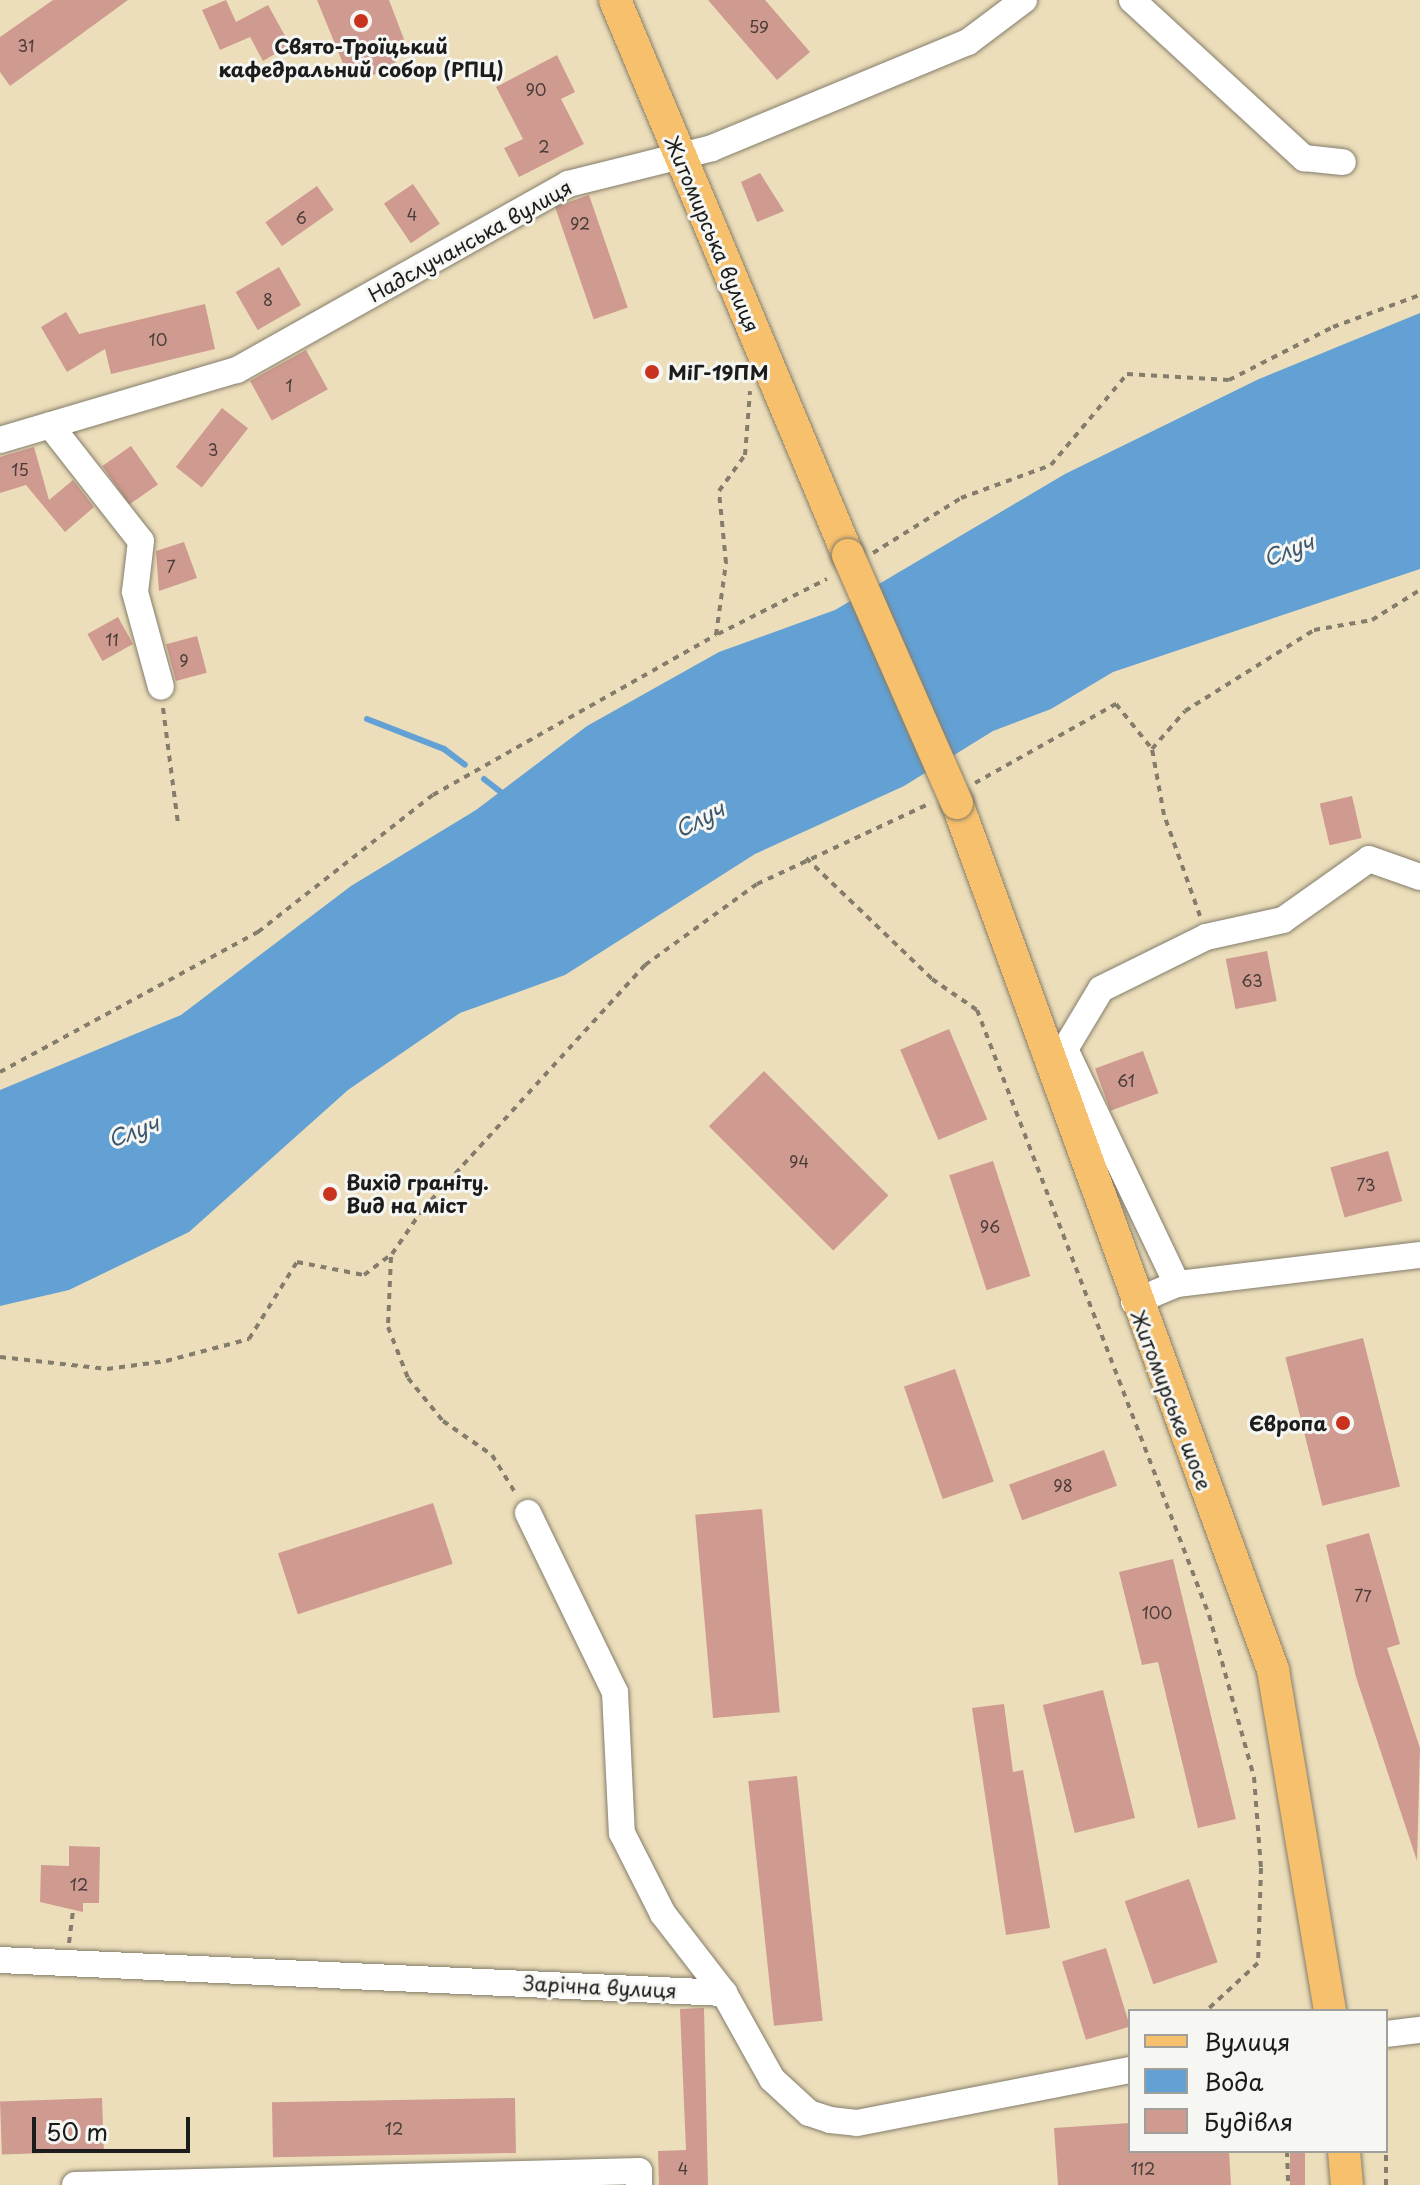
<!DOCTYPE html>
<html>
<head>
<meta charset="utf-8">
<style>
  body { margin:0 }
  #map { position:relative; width:1420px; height:2185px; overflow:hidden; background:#ecdeba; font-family:"Playpen Sans",sans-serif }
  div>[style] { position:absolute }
  .water>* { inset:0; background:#63a1d4 }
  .stream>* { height:6px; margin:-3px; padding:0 3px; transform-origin:3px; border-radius:3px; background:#63a1d4 }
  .building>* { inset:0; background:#cf9a8f; transform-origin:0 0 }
  .path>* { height:4px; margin-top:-2px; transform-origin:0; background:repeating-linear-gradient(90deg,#847d6b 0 6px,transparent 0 12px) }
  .roads { filter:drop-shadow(0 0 2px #847d6b) drop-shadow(0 0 2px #847d6b) }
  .minor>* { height:26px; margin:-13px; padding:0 13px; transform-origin:13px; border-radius:13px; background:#fff }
  .major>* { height:32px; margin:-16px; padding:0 16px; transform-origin:16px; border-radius:16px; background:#f7c06c }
  .bridges { filter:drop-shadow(0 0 2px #847d6b) drop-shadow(0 0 2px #847d6b) }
  .major-bridge>* { height:32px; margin:-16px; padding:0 16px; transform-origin:16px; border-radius:16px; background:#f7c06c }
  .dots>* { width:22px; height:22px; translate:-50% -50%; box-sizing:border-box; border:4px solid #f6f6f2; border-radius:50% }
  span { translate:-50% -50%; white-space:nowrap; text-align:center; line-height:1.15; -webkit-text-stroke:6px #f6f6f2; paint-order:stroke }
  .number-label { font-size:16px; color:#493c39 }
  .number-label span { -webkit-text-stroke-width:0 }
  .poi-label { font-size:20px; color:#1c1c1c; font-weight:700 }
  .left { translate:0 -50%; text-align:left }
  .right { translate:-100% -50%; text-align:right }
  .street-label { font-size:20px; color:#1c1c1c }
  .water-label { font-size:22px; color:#3c586f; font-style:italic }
  .legend { position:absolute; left:1128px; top:2009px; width:260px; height:144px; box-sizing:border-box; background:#f6f6f2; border:2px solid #9f9f9c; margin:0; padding:10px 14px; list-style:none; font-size:24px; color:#1c1c1c }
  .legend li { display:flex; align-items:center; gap:16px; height:40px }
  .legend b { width:40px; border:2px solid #9f9f9c }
  .scale { position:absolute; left:32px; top:2117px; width:158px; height:36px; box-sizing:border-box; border:4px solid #1c1c1c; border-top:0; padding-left:10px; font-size:24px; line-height:28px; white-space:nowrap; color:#1c1c1c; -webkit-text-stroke:6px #f6f6f2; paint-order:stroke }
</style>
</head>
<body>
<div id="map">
  <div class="water">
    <i style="clip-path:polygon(1420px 313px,1420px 569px,1113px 672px,1051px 709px,993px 731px,904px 786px,755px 854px,565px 975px,460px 1013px,348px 1090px,189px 1232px,69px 1290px,0 1306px,0 1090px,181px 1015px,351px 886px,476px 810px,587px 726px,719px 652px,835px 610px,1065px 474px,1259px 379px)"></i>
  </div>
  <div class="stream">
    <i style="left:367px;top:719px;width:83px;rotate:21.3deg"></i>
    <i style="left:444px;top:749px;width:26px;rotate:37deg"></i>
    <i style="left:484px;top:779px;width:28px;rotate:38deg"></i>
  </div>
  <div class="building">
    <i style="clip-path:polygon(53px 0,128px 0,10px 86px,0 72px,0 37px)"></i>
    <i style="clip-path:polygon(226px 0,236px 22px,268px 5px,290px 45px,263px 61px,250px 37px,220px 50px,202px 10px)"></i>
    <i style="clip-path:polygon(317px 0,389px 0,405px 42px,394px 65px,369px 77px,344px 66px)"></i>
    <i style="clip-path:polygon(708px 0,765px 0,810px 52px,777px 80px)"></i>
    <i style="clip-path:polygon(557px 55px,575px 92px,561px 99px,584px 144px,519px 177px,504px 148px,523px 139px,496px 87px)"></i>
    <i style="clip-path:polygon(760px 173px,784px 211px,757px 222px,741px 182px)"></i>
    <i style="left:413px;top:184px;width:48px;height:35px;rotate:56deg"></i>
    <i style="left:317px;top:186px;width:29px;height:63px;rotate:55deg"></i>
    <i style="left:589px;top:195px;width:119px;height:36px;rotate:71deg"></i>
    <i style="left:279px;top:267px;width:44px;height:50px;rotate:60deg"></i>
    <i style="clip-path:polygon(205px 304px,215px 349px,111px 374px,105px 349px,67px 372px,41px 327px,66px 312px,79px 334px)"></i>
    <i style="left:306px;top:350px;width:45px;height:64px;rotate:61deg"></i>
    <i style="left:222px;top:408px;width:33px;height:75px;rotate:38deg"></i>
    <i style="left:131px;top:446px;width:47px;height:35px;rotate:55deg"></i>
    <i style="clip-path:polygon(34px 447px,49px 500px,73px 480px,94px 507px,65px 532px,26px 485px,0 493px,0 457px)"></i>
    <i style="clip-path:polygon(184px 542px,197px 578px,159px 591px,156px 551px)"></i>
    <i style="left:118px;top:617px;width:31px;height:35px;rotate:61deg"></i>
    <i style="left:197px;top:636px;width:38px;height:32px;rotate:75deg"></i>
    <i style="left:1352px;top:796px;width:43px;height:33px;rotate:77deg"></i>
    <i style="left:1267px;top:951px;width:51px;height:42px;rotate:79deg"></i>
    <i style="left:949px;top:1029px;width:98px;height:53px;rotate:67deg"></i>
    <i style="left:1143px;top:1051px;width:45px;height:51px;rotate:70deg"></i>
    <i style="left:764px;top:1071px;width:176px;height:78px;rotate:45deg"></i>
    <i style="left:1388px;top:1151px;width:52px;height:60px;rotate:74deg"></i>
    <i style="left:993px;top:1161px;width:121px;height:46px;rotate:72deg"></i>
    <i style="left:1363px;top:1338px;width:153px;height:80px;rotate:76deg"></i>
    <i style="left:955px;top:1369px;width:119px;height:54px;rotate:71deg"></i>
    <i style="left:1104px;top:1450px;width:38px;height:101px;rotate:70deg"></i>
    <i style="left:433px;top:1503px;width:64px;height:163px;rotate:72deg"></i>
    <i style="left:762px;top:1509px;width:204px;height:67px;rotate:85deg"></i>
    <i style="clip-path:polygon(1369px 1533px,1400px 1644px,1387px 1648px,1420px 1748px,1417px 1861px,1356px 1677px,1326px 1545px)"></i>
    <i style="clip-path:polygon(1173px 1559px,1236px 1819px,1198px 1828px,1158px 1662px,1142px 1665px,1119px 1572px)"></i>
    <i style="left:1103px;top:1690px;width:132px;height:62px;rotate:76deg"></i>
    <i style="clip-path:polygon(1004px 1704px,1013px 1772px,1023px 1770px,1050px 1928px,1006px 1935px,972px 1708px)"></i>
    <i style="left:797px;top:1776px;width:246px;height:49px;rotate:84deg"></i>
    <i style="clip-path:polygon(69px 1846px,100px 1847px,99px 1903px,83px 1903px,83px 1912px,40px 1902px,41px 1865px,69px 1866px)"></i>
    <i style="left:1189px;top:1879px;width:88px;height:68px;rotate:71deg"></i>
    <i style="left:1106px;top:1948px;width:82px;height:46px;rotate:73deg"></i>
    <i style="clip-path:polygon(704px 2008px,708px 2185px,659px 2185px,658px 2151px,686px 2150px,680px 2009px)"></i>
    <i style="left:102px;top:2098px;width:53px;height:102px;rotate:88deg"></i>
    <i style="left:515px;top:2098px;width:55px;height:243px;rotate:89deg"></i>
    <i style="clip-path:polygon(1130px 2123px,1130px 2151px,1229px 2151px,1231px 2185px,1058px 2185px,1054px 2128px)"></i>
    <i style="left:1290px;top:2151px;width:15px;height:34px"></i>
  </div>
  <div class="path">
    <i style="left:873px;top:553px;width:104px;rotate:-32deg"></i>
    <i style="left:961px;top:498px;width:96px;rotate:-20.1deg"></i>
    <i style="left:1051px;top:465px;width:119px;rotate:-50.1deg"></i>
    <i style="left:1127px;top:374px;width:102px;rotate:3.4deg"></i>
    <i style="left:1229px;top:380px;width:117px;rotate:-27deg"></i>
    <i style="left:1333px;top:327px;width:93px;rotate:-20.2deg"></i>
    <i style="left:718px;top:634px;width:122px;rotate:-26.8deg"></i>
    <i style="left:163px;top:708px;width:117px;rotate:82.6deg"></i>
    <i style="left:975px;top:783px;width:162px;rotate:-29.3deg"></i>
    <i style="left:1116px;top:704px;width:58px;rotate:51.3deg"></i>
    <i style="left:806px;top:858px;width:175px;rotate:43.8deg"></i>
    <i style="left:932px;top:979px;width:55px;rotate:34.6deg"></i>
    <i style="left:977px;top:1010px;width:648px;rotate:69.02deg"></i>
    <i style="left:1209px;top:1615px;width:168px;rotate:74.5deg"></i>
    <i style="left:1254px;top:1777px;width:91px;rotate:85.6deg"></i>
    <i style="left:1261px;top:1868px;width:95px;rotate:91.8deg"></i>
    <i style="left:1258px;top:1963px;width:71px;rotate:137.3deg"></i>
    <i style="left:1200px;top:916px;width:107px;rotate:-109.6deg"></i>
    <i style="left:1164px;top:815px;width:67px;rotate:-100.3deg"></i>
    <i style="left:1152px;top:749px;width:50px;rotate:-49deg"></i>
    <i style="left:1185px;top:711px;width:152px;rotate:-32.1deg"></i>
    <i style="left:1314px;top:630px;width:59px;rotate:-9.8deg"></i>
    <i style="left:1372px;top:620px;width:57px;rotate:-32deg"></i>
    <i style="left:0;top:1072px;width:294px;rotate:-28.5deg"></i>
    <i style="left:258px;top:932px;width:222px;rotate:-38.1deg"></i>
    <i style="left:433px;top:795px;width:325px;rotate:-29.5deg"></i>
    <i style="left:716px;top:635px;width:73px;rotate:-82.1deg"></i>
    <i style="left:726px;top:563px;width:72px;rotate:-95.6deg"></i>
    <i style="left:719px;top:491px;width:44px;rotate:-54.2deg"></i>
    <i style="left:745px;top:455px;width:64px;rotate:-85.5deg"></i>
    <i style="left:391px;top:1257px;width:70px;rotate:92.5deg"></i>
    <i style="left:388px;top:1327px;width:55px;rotate:68.6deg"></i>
    <i style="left:408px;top:1378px;width:55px;rotate:50.9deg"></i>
    <i style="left:443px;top:1421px;width:60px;rotate:34.8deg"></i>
    <i style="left:492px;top:1455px;width:46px;rotate:58.4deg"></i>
    <i style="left:0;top:1357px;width:108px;rotate:6.4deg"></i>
    <i style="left:107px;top:1369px;width:60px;rotate:-7.7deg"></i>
    <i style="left:166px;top:1361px;width:86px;rotate:-14.8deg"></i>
    <i style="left:249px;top:1339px;width:91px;rotate:-58.1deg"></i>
    <i style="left:297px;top:1262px;width:68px;rotate:11deg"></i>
    <i style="left:364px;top:1275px;width:35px;rotate:-37deg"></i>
    <i style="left:392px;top:1254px;width:55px;rotate:-55.4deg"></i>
    <i style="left:423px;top:1209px;width:330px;rotate:-47.7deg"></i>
    <i style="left:645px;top:965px;width:138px;rotate:-35.9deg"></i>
    <i style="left:757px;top:884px;width:192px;rotate:-25deg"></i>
    <i style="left:69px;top:1943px;width:31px;rotate:-83deg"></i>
    <i style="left:1287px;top:2151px;width:34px;rotate:88deg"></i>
    <i style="left:1386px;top:2185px;width:43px;rotate:-90deg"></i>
  </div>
  <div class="roads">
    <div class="minor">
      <i style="left:1132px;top:0;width:234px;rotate:42.6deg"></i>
      <i style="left:1304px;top:158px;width:39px;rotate:6deg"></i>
      <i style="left:50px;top:425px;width:147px;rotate:51.9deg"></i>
      <i style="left:141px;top:541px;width:51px;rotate:96.7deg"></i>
      <i style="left:135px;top:592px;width:98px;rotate:74.7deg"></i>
      <i style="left:0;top:440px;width:247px;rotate:-16.5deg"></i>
      <i style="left:237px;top:370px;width:380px;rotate:-29.3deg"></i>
      <i style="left:568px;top:184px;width:148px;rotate:-14deg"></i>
      <i style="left:712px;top:148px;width:277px;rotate:-22.5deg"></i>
      <i style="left:968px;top:42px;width:70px;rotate:-36.9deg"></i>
      <i style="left:1177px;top:1284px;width:260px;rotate:-115.5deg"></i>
      <i style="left:1065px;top:1049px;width:70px;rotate:-59deg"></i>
      <i style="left:1101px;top:989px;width:117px;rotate:-26.3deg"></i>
      <i style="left:1206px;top:937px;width:79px;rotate:-12.4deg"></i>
      <i style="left:1283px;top:920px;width:105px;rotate:-35.3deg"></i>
      <i style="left:1369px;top:859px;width:54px;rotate:19.4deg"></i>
      <i style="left:1134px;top:1302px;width:47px;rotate:-22.7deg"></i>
      <i style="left:1177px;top:1284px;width:245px;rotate:-6.8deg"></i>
      <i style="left:528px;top:1513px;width:199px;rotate:64.1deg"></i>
      <i style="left:615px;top:1692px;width:141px;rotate:87.2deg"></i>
      <i style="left:622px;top:1833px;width:91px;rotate:63.2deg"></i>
      <i style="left:663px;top:1914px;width:100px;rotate:52.3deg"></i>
      <i style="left:0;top:1960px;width:725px;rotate:2.61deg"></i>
      <i style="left:724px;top:1993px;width:98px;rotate:60.8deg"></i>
      <i style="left:772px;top:2079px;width:50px;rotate:42.6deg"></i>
      <i style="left:809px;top:2113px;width:22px;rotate:18deg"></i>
      <i style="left:830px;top:2120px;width:27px;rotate:6deg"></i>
      <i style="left:857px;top:2123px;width:278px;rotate:-11deg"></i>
      <i style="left:1386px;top:2034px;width:34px;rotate:-7deg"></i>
      <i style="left:75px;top:2185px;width:564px;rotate:-1.42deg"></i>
      <i style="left:639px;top:2171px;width:14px;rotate:90deg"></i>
    </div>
    <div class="major">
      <i style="left:615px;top:0;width:602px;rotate:67.23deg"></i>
      <i style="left:957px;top:803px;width:923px;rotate:69.97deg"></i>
      <i style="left:1273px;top:1670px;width:346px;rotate:80.5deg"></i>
      <i style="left:1344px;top:2151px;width:34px;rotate:85deg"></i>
    </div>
  </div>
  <div class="bridges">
    <div class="major-bridge">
      <i style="left:848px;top:555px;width:271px;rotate:66.3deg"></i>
    </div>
  </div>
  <div class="dots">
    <i style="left:361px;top:21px;background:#c8321e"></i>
    <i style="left:652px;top:372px;background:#c8321e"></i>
    <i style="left:330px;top:1194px;background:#c8321e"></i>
    <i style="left:1343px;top:1423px;background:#c8321e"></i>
  </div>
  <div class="number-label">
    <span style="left:759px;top:26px">59</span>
    <span style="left:26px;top:45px">31</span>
    <span style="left:536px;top:89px">90</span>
    <span style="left:544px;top:146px">2</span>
    <span style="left:412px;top:214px">4</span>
    <span style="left:301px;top:217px">6</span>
    <span style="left:580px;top:223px">92</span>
    <span style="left:268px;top:299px">8</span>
    <span style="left:158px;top:339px">10</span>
    <span style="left:289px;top:385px">1</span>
    <span style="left:213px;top:449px">3</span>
    <span style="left:20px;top:469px">15</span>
    <span style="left:171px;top:566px">7</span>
    <span style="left:112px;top:639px">11</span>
    <span style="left:184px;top:660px">9</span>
    <span style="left:1252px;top:980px">63</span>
    <span style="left:1126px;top:1080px">61</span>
    <span style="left:799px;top:1161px">94</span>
    <span style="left:1366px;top:1184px">73</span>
    <span style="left:990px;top:1226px">96</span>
    <span style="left:1063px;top:1485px">98</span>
    <span style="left:1363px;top:1595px">77</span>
    <span style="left:1157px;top:1612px">100</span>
    <span style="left:79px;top:1884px">12</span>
    <span style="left:394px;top:2128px">12</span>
    <span style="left:683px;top:2168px">4</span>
    <span style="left:1143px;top:2168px">112</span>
  </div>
  <div class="poi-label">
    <span style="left:361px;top:58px">Свято-Троїцький<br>кафедральний собор (РПЦ)</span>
    <span class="left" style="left:668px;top:372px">МіГ-19ПМ</span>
    <span class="left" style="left:346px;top:1194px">Вихід граніту.<br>Вид на міст</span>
    <span class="right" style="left:1327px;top:1423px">Європа</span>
  </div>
  <div class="street-label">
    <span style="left:712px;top:234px;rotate:67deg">Житомирська вулиця</span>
    <span style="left:470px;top:241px;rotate:-29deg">Надслучанська вулиця</span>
    <span style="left:1171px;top:1400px;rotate:69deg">Житомирське шосе</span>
    <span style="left:600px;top:1987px;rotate:3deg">Зарічна вулиця</span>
  </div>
  <div class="water-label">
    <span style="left:1288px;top:549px;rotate:-21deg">Случ</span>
    <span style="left:699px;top:818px;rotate:-27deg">Случ</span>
    <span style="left:133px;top:1130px;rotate:-20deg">Случ</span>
  </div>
  <ul class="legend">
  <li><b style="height:10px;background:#f7c06c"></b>Вулиця</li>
  <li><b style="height:22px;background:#63a1d4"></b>Вода</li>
  <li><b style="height:22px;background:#cf9a8f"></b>Будівля</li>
  </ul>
  <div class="scale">50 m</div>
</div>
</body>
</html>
